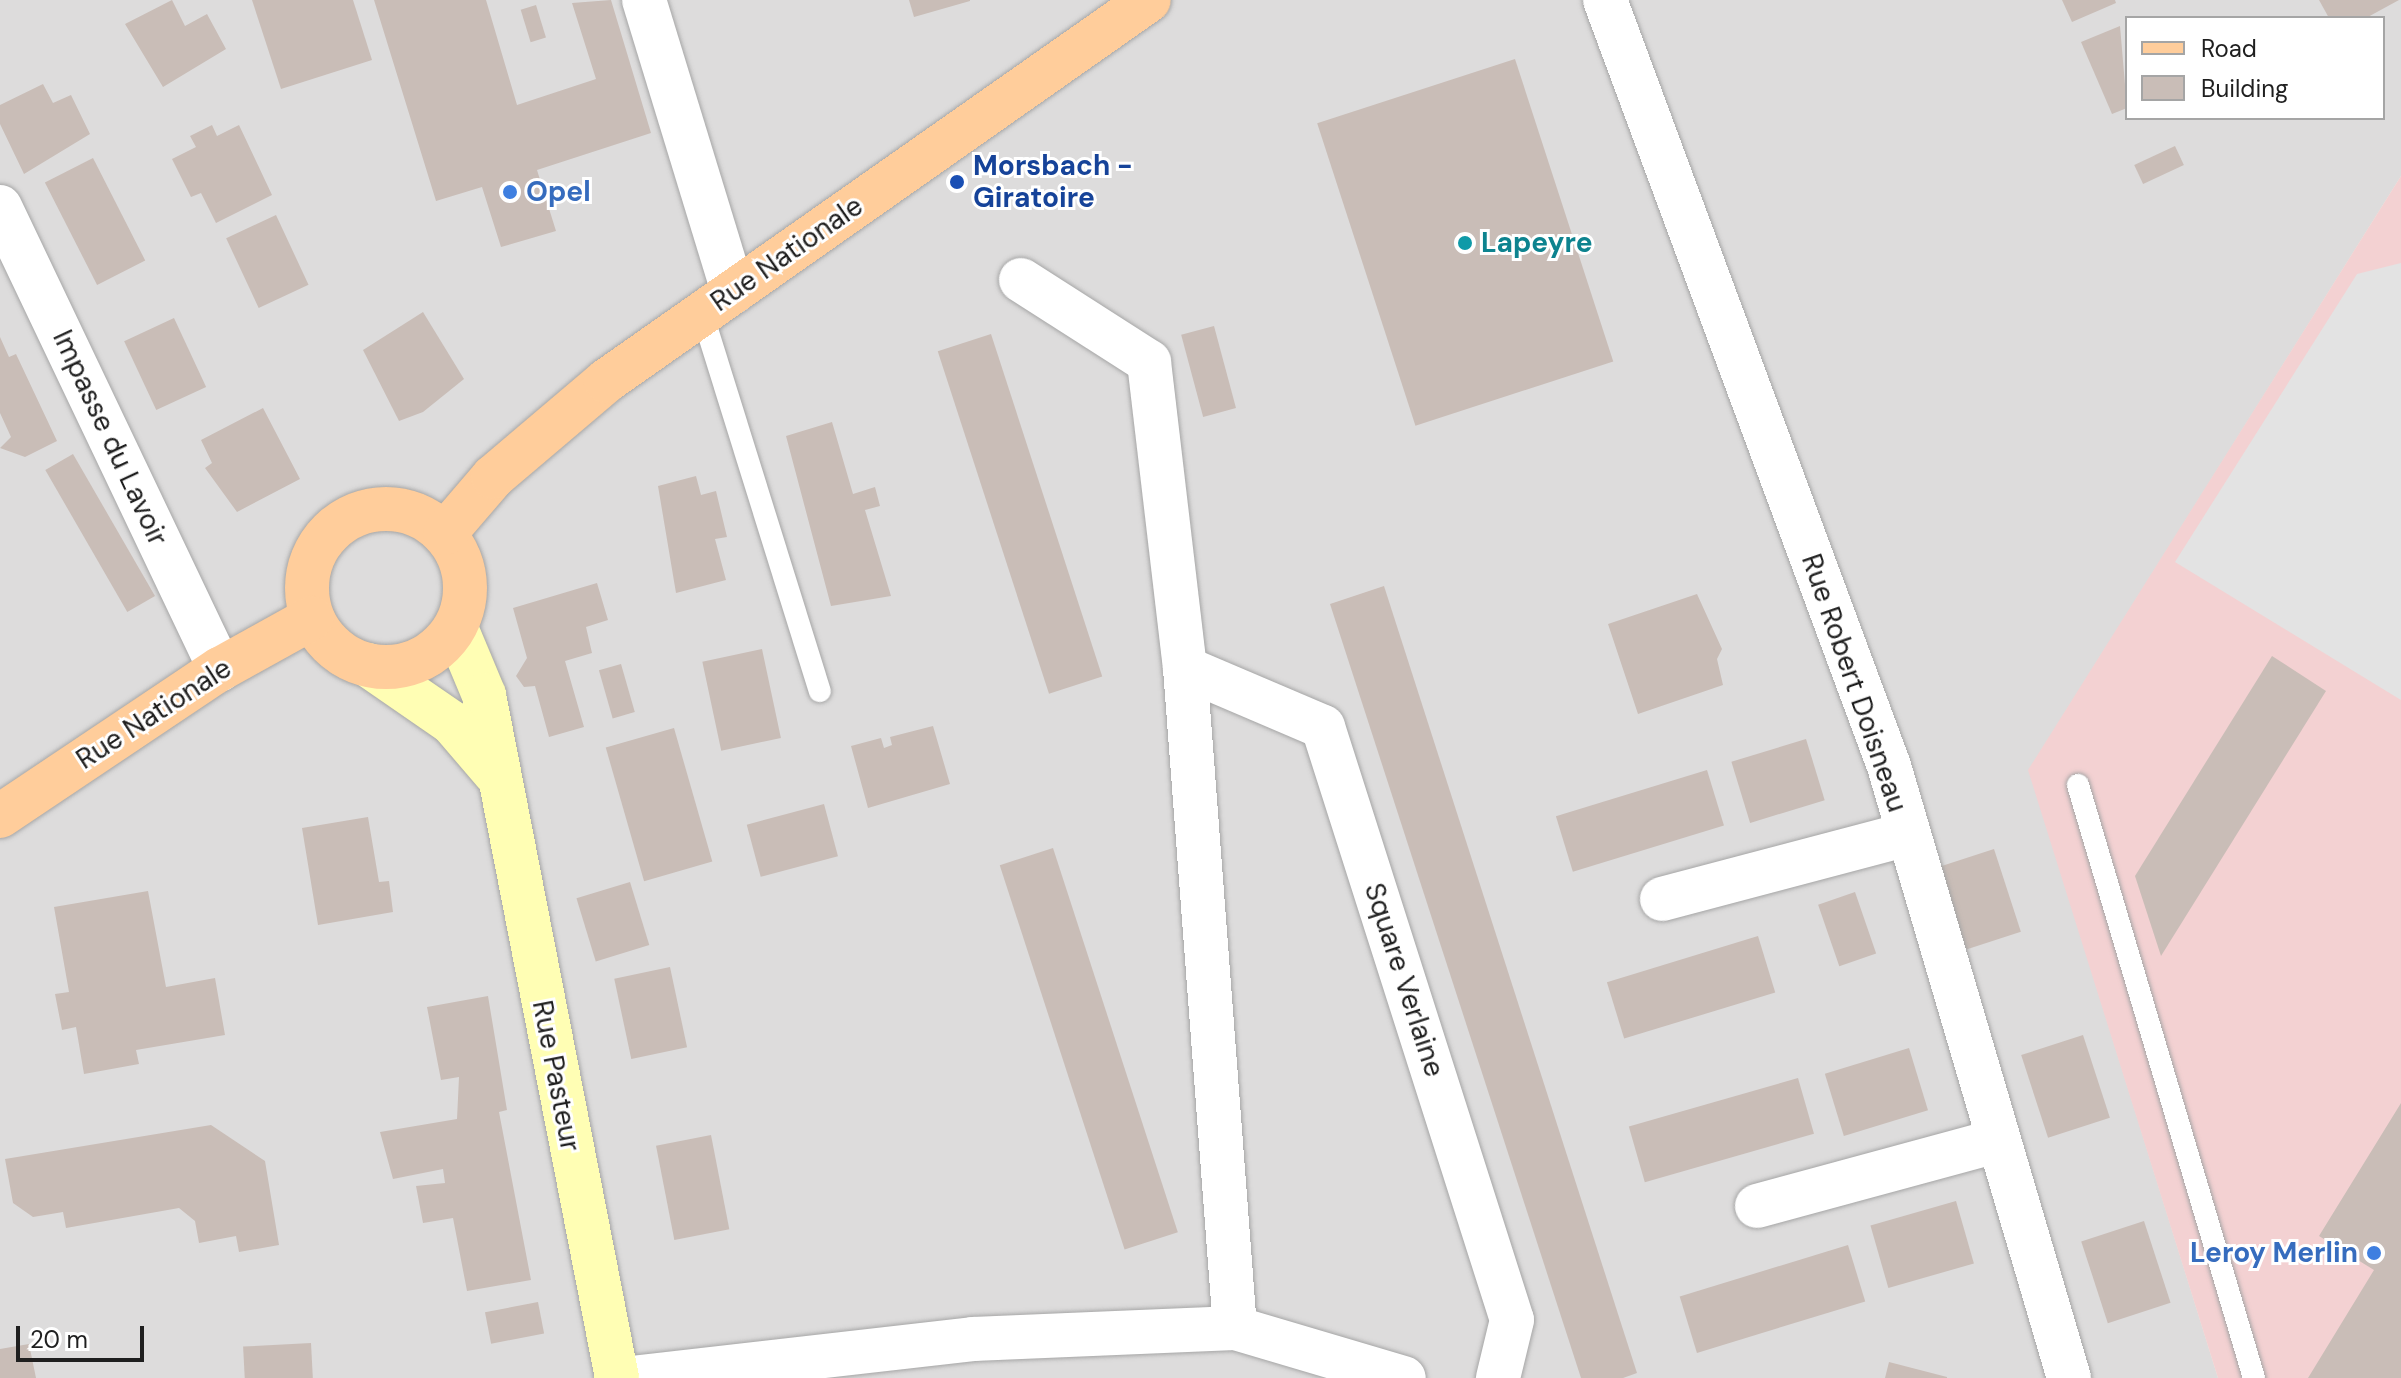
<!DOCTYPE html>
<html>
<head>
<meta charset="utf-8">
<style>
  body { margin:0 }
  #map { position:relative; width:2401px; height:1378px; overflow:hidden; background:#f1ece4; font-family:"DM Sans",sans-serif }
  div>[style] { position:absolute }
  .residential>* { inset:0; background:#dddcdc }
  .commercial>* { inset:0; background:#f3d1d2 }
  .parking>* { inset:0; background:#e3e3e3 }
  .building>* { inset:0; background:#c9bdb7; transform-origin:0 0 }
  .roads { filter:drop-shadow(0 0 2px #a6a6a6) drop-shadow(0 0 2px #a6a6a6) }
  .service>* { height:22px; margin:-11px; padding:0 11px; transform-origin:11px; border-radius:11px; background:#fff }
  .minor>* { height:44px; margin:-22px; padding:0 22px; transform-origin:22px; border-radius:22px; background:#fff }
  .secondary>* { height:44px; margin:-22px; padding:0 22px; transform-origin:22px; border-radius:22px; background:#fffeb4 }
  .primary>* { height:44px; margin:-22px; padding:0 22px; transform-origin:22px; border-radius:22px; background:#ffcd9b }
  .primary>.ring { margin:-22px; padding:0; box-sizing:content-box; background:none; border:44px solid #ffcd9b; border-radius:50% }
  .dots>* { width:22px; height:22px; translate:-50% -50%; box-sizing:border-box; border:4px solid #fff; border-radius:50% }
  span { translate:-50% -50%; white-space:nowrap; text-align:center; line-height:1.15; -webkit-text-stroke:6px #fff; paint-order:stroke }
  .transit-label { font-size:28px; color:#164399; font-weight:700 }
  .left { translate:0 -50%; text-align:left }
  .shop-label { font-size:28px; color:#366cbe; font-weight:700 }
  .right { translate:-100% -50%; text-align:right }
  .culture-label { font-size:28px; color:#0d838f; font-weight:700 }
  .street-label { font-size:28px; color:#1f1f1f }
  .legend { position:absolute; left:2125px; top:16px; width:260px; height:104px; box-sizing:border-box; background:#fff; border:2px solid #a5a5a5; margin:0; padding:10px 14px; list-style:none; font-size:24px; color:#1f1f1f }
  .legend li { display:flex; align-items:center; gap:16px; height:40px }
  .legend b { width:40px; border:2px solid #a5a5a5 }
  .scale { position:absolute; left:16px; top:1326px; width:128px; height:36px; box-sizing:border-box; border:4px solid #1f1f1f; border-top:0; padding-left:10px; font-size:24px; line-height:28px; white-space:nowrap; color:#1f1f1f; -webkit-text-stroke:6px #fff; paint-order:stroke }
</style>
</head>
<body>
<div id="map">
  <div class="residential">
    <i style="clip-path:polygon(evenodd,0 0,2401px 0,2401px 176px,2029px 770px,2218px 1378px,0 1378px,0 0,2127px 18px,2383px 18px,2383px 118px,2127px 118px,2127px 18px)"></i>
  </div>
  <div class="commercial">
    <i style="clip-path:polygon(2401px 176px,2401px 1378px,2218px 1378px,2028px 770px)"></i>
  </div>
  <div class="parking">
    <i style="clip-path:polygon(2401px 263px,2401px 700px,2175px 562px,2357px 274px)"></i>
  </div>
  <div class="building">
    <i style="clip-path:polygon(172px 0,185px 26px,207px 14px,226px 49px,163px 87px,125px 24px)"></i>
    <i style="clip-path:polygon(252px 0,353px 0,372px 60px,281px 89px)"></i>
    <i style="clip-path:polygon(374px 0,486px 0,517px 105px,596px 79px,572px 3px,611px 0,651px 133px,537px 170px,556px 231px,501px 247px,482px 187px,436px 201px)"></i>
    <i style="clip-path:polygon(909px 0,970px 0,970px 1px,914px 17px)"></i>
    <i style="clip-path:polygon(2062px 0,2115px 0,2116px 3px,2072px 22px)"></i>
    <i style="clip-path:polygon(2319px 0,2399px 0,2366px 18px,2329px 18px)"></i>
    <i style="left:536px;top:5px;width:34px;height:16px;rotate:73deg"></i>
    <i style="clip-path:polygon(2120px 26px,2127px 108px,2112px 114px,2081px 42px)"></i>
    <i style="left:1515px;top:59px;width:318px;height:208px;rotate:72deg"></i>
    <i style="clip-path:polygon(43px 84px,53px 103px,71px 95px,90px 134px,24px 174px,0 124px,0 105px)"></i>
    <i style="clip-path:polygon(212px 125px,217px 136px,239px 125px,272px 195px,216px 223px,201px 193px,191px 197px,172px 159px,196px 147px,190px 136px)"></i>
    <i style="left:2175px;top:146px;width:21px;height:45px;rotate:65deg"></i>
    <i style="left:93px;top:158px;width:115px;height:54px;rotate:63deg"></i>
    <i style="left:276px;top:215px;width:77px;height:55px;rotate:65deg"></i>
    <i style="clip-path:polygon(423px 312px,464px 379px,423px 412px,399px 421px,363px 350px)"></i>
    <i style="left:174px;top:318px;width:76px;height:55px;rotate:65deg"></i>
    <i style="left:1214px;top:326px;width:85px;height:34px;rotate:75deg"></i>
    <i style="left:991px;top:334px;width:360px;height:56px;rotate:72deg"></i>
    <i style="clip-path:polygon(0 337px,9px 357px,16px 354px,57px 441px,25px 457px,0 448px,11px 437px,0 413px)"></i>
    <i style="clip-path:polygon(263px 408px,300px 479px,237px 512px,205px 468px,212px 463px,201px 440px)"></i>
    <i style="clip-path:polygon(832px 422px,853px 494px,875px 487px,880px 506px,865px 510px,891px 596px,831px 606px,786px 436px)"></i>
    <i style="left:73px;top:454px;width:164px;height:32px;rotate:60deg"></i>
    <i style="clip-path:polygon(696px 476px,701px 495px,716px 491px,727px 537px,715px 539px,726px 580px,676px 593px,658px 486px)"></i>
    <i style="clip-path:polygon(597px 583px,608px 620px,586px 627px,592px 653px,565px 661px,584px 727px,549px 737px,535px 686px,524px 687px,516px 676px,527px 658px,513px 608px)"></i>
    <i style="clip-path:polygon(1384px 586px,1637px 1373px,1623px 1378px,1581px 1378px,1330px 604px)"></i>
    <i style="clip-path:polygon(1697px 594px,1722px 649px,1717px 659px,1723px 685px,1638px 714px,1608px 624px)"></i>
    <i style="left:762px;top:649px;width:91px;height:61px;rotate:78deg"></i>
    <i style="clip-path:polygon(2272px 656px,2326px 691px,2161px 956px,2135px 876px)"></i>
    <i style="left:621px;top:664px;width:50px;height:23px;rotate:74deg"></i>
    <i style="clip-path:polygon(933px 726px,950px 784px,868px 808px,851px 746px,881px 738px,884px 748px,892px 745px,890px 737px)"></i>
    <i style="left:674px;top:728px;width:139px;height:71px;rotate:74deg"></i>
    <i style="left:1806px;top:739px;width:64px;height:78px;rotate:73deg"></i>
    <i style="left:1707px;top:770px;width:58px;height:158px;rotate:73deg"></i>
    <i style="left:824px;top:804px;width:54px;height:80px;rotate:75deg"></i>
    <i style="clip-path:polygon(368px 817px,379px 882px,389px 881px,393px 912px,318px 925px,302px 828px)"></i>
    <i style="left:1053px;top:848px;width:404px;height:56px;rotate:72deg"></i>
    <i style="left:1994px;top:849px;width:87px;height:59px;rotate:72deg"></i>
    <i style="left:630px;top:882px;width:66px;height:56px;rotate:73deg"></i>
    <i style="clip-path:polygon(148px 891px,166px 987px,215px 978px,225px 1035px,136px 1050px,139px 1064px,84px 1074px,76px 1027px,62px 1030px,55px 994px,69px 992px,54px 907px)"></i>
    <i style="left:1855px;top:892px;width:65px;height:39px;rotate:71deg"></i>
    <i style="left:1758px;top:936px;width:59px;height:158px;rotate:73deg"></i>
    <i style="left:670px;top:967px;width:82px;height:57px;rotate:78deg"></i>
    <i style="clip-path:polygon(488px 996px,507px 1110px,499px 1112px,531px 1280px,467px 1291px,453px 1218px,423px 1223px,416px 1186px,445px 1183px,443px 1169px,393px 1179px,380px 1132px,457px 1119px,459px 1077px,441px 1080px,427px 1007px)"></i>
    <i style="left:2083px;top:1035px;width:87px;height:65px;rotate:72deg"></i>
    <i style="left:1909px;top:1048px;width:65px;height:88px;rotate:73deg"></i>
    <i style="left:1798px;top:1078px;width:58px;height:176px;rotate:74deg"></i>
    <i style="clip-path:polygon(2401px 1103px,2401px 1378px,2308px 1378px,2374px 1270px,2319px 1236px)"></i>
    <i style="clip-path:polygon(211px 1125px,265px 1161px,279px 1245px,239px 1252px,236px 1236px,199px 1243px,195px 1221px,179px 1208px,66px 1228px,63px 1212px,33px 1217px,13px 1203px,5px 1159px)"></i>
    <i style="left:711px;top:1135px;width:96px;height:56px;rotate:79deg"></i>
    <i style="left:1956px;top:1201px;width:65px;height:89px;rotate:74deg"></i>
    <i style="left:2144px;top:1221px;width:86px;height:66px;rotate:72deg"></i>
    <i style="left:1848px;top:1245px;width:59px;height:176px;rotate:73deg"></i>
    <i style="left:538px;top:1302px;width:32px;height:54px;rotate:79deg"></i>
    <i style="left:311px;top:1343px;width:35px;height:68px;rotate:87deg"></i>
    <i style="clip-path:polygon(29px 1344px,36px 1378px,0 1378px,0 1349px)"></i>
    <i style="clip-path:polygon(1889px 1362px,1947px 1377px,1947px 1378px,1885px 1378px)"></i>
  </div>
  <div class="roads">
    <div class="service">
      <i style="left:702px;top:313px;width:396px;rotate:72.7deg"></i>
      <i style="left:2078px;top:785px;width:619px;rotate:73.47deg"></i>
    </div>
    <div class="minor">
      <i style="left:644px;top:0;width:305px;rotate:73deg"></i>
      <i style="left:1605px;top:0;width:817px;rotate:69.66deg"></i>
      <i style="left:1889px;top:766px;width:638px;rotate:73.61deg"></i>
      <i style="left:0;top:207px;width:512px;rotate:64.54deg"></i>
      <i style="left:1021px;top:280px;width:152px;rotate:32.6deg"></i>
      <i style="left:1149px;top:362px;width:308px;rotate:83.3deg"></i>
      <i style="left:1185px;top:668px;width:662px;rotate:85.67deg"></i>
      <i style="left:1185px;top:668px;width:150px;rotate:23.1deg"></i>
      <i style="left:1323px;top:727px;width:622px;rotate:72.32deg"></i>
      <i style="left:1512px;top:1320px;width:60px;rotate:103.6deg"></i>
      <i style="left:1662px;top:899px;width:251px;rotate:-14.8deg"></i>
      <i style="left:1757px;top:1206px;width:248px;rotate:-15.2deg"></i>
      <i style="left:631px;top:1378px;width:344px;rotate:-6.5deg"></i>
      <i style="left:973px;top:1339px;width:262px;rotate:-2.4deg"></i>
      <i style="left:1235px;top:1328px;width:176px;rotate:16.5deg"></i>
    </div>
    <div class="secondary">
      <i style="left:456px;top:628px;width:73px;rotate:67.3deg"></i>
      <i style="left:484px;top:695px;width:696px;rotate:78.98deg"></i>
      <i style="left:368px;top:665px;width:102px;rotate:34.6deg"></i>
      <i style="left:452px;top:723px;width:66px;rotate:49.3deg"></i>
    </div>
    <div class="primary">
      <i class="ring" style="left:307px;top:509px;width:114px;height:114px"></i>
      <i style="left:445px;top:533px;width:74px;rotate:-49.4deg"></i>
      <i style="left:493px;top:477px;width:148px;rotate:-40.3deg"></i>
      <i style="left:606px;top:381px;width:663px;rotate:-35.06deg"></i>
      <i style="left:0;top:816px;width:265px;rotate:-33.8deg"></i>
      <i style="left:220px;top:669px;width:105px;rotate:-29deg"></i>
    </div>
  </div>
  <div class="dots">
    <i style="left:957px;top:182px;background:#1a4fb4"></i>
    <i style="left:510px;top:192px;background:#3f7fe0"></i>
    <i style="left:1465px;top:243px;background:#0f9aa8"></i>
    <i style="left:2374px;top:1253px;background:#3f7fe0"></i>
  </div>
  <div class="transit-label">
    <span class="left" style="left:973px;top:182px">Morsbach -<br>Giratoire</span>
  </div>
  <div class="shop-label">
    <span class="left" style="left:526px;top:192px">Opel</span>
    <span class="right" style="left:2358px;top:1253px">Leroy Merlin</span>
  </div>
  <div class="culture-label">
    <span class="left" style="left:1481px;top:243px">Lapeyre</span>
  </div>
  <div class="street-label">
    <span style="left:787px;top:254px;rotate:-35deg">Rue Nationale</span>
    <span style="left:110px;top:438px;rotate:65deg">Impasse du Lavoir</span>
    <span style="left:1854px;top:683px;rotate:71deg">Rue Robert Doisneau</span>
    <span style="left:154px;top:714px;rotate:-33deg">Rue Nationale</span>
    <span style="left:1404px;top:980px;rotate:72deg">Square Verlaine</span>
    <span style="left:556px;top:1076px;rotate:79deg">Rue Pasteur</span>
  </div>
  <ul class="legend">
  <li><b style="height:10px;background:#ffcd9b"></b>Road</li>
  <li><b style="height:22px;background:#c9bdb7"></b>Building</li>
  </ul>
  <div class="scale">20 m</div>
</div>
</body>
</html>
